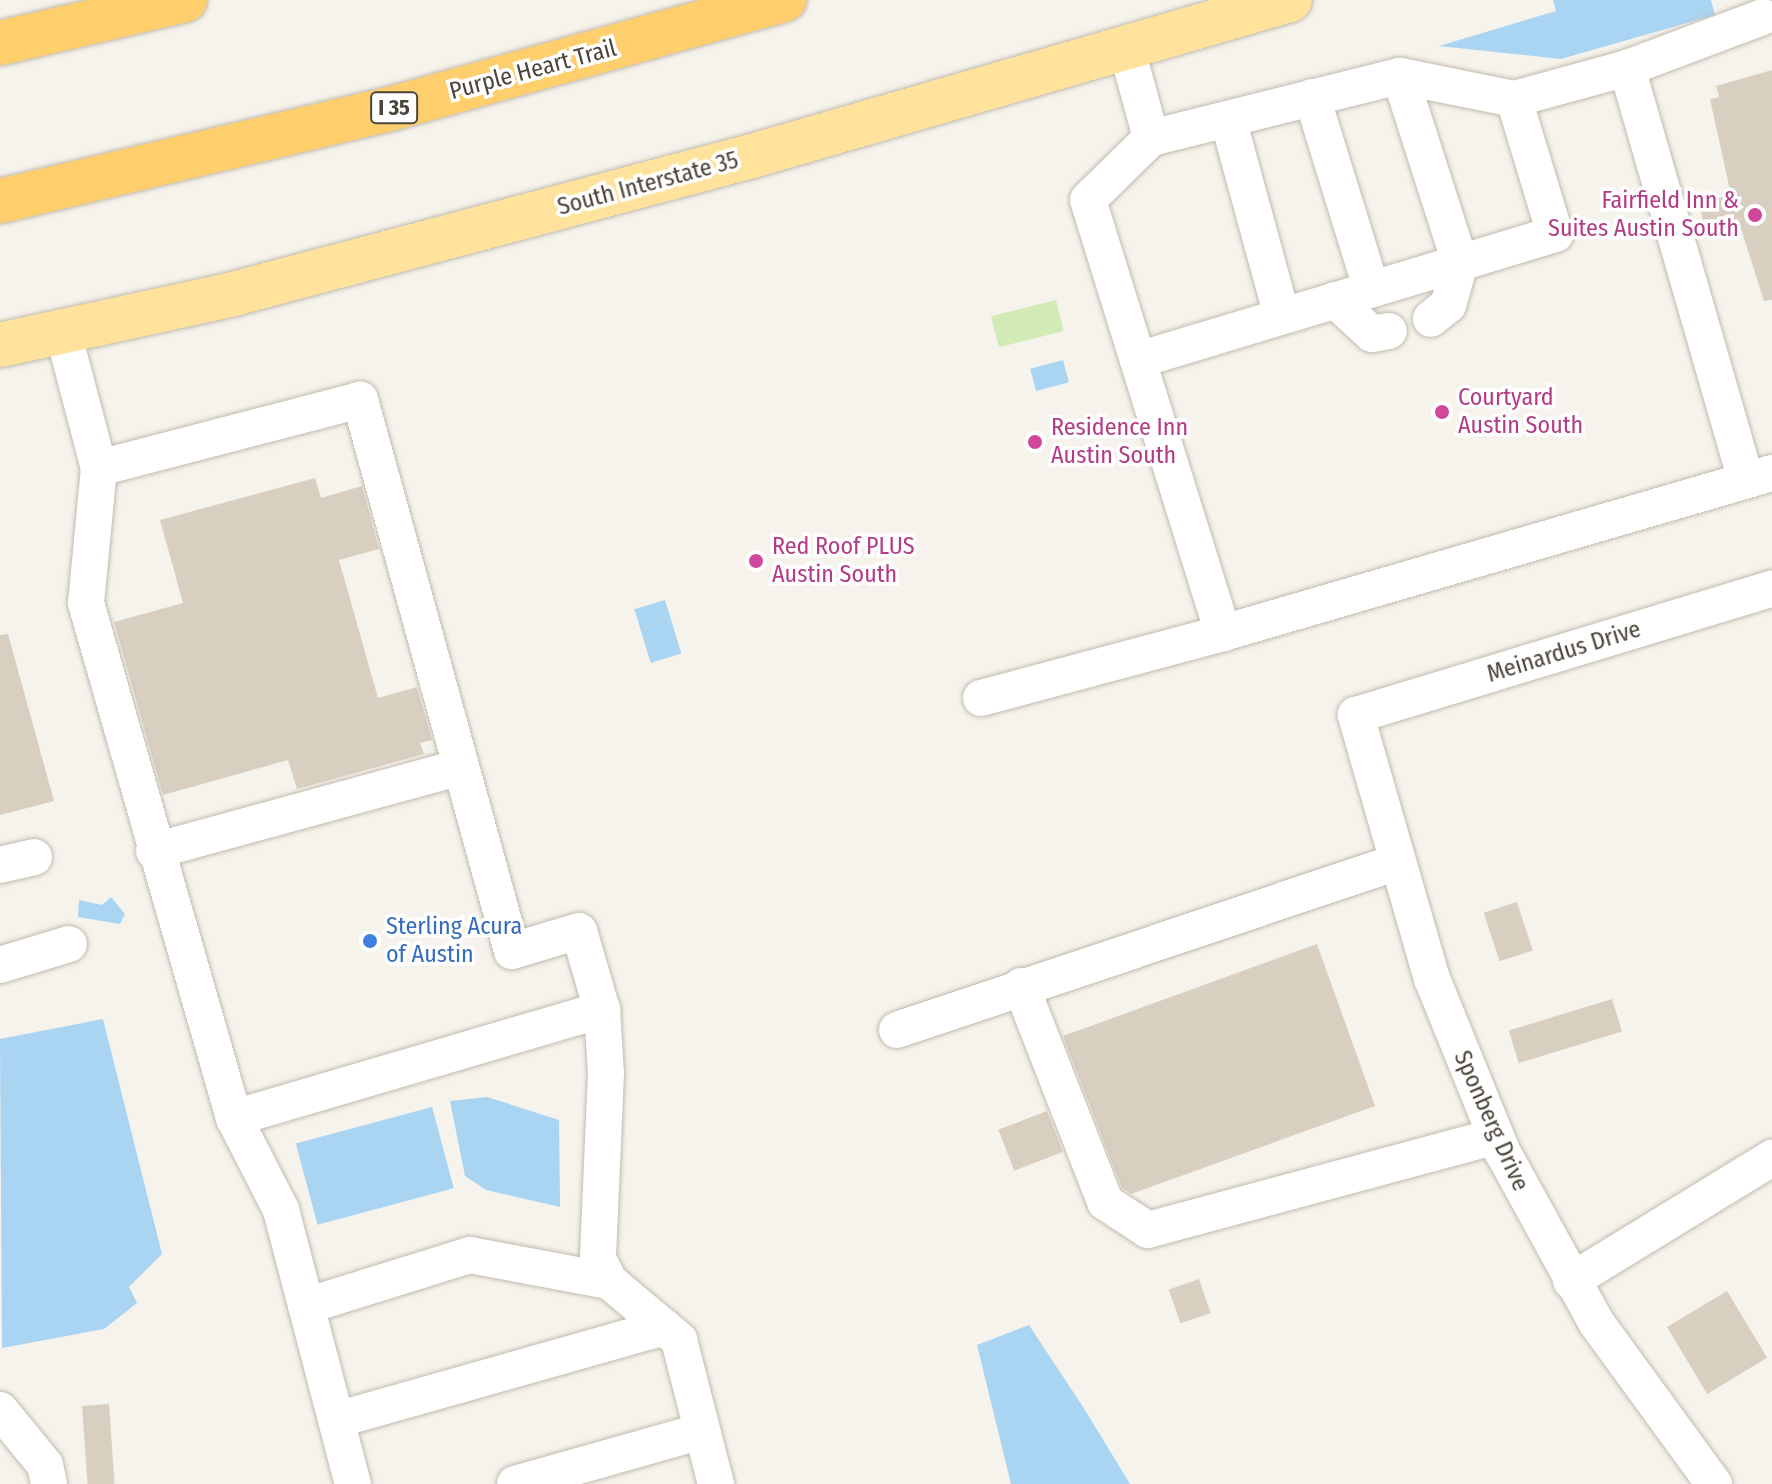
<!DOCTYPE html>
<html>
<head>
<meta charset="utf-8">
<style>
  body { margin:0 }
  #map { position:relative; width:1772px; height:1484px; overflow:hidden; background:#f6f3ec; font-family:"Fira Sans Condensed",sans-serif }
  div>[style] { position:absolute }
  .green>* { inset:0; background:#d2eab5; transform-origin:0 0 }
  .water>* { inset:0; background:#a9d4f2; transform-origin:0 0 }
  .building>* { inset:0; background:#d8cfc1; transform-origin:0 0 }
  .roads { filter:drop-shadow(0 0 2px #c2bbae) drop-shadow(0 0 2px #c2bbae) }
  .minor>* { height:36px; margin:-18px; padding:0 18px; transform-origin:18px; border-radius:18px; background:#fff }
  .major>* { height:44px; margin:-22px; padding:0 22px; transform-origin:22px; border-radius:22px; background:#ffe39c }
  .highway>* { height:44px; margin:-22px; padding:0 22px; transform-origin:22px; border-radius:22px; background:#ffcf6e }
  .dots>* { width:22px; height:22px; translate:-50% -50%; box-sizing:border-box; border:4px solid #fff; border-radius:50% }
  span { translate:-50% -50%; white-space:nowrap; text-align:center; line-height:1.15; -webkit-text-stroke:7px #fff; paint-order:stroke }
  .shield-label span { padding:2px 6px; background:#fff; border:2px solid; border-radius:6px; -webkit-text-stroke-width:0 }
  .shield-label { font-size:22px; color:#4b4439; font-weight:700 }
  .street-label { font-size:24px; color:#4b4439 }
  .hotel-label { font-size:24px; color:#b23c85 }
  .right { translate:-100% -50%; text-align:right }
  .left { translate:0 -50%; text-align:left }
  .shop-label { font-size:24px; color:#366cbe }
</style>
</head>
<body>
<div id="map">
  <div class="green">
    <i style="left:1056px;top:300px;width:32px;height:67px;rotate:76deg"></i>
  </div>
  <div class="water">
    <i style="clip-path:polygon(1553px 0,1711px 0,1715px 15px,1561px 59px,1439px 46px,1556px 11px)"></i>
    <i style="left:1063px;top:360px;width:23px;height:34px;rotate:75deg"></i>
    <i style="left:665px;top:600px;width:56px;height:32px;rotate:73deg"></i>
    <i style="clip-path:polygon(111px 897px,125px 914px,120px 924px,78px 917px,79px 900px,102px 905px)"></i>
    <i style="clip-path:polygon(103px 1019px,162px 1254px,129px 1287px,137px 1303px,104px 1329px,2px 1348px,0 1039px)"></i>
    <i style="clip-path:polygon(487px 1097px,559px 1120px,560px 1207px,486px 1190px,465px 1176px,450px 1101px)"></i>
    <i style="left:432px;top:1107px;width:84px;height:141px;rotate:75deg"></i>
    <i style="clip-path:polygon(1029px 1325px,1085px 1410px,1130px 1484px,1011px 1484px,977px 1345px)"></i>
  </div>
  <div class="building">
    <i style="clip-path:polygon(1772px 70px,1772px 300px,1764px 301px,1738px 219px,1705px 228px,1699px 203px,1731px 195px,1710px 99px,1719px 97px,1716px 86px)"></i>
    <i style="clip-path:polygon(315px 478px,321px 498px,362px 486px,379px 549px,339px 560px,378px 698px,417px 687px,432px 740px,420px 743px,424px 754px,297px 789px,288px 760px,163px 795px,114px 622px,183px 603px,160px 520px)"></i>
    <i style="clip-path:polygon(8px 634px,54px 801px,0 815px,0 635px)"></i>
    <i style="left:1517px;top:902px;width:51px;height:35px;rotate:72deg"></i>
    <i style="clip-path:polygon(1317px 944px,1375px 1106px,1131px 1194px,1122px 1188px,1063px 1036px)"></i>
    <i style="left:1612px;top:999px;width:34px;height:108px;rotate:73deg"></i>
    <i style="left:1047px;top:1111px;width:44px;height:52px;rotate:69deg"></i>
    <i style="left:1199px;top:1279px;width:36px;height:32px;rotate:71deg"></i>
    <i style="left:1727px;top:1291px;width:78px;height:70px;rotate:59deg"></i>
    <i style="left:109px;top:1404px;width:80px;height:27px;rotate:86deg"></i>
  </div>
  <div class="roads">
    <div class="minor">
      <i style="left:1127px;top:50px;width:91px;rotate:74.7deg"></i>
      <i style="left:1151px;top:138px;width:88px;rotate:135.5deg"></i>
      <i style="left:1088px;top:200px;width:454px;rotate:72.7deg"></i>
      <i style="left:1223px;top:633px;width:572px;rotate:-16.25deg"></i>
      <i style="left:1627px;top:68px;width:429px;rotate:73.9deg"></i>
      <i style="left:1400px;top:76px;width:196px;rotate:72.2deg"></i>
      <i style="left:1460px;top:263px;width:44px;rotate:105.9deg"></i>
      <i style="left:1448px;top:305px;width:22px;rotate:141deg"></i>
      <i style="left:1312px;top:97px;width:200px;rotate:72.8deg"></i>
      <i style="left:1228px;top:119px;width:204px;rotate:74.7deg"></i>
      <i style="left:1151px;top:138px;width:257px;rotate:-14deg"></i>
      <i style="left:1400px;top:76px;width:116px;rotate:11.4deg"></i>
      <i style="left:1514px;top:99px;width:117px;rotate:-15.3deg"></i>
      <i style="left:1627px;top:68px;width:145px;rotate:-20.6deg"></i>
      <i style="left:1335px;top:300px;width:50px;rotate:42.6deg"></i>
      <i style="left:1372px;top:334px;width:17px;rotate:-10deg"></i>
      <i style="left:63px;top:332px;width:141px;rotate:75.2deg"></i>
      <i style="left:99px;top:468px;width:136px;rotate:95.5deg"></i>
      <i style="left:86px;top:603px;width:536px;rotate:73.97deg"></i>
      <i style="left:234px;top:1118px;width:384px;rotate:-16.4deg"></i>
      <i style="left:602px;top:1010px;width:82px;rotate:-106.2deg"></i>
      <i style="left:579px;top:931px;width:70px;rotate:163.4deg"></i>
      <i style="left:512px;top:951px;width:572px;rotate:-105.42deg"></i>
      <i style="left:360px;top:400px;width:270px;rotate:165.4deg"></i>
      <i style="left:1138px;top:360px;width:436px;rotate:-16.8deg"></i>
      <i style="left:1555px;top:234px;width:141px;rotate:-106.9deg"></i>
      <i style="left:981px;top:698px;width:251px;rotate:-15deg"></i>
      <i style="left:154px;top:851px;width:314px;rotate:-15.3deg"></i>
      <i style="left:0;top:865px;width:35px;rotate:-13deg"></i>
      <i style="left:0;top:965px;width:72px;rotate:-16.9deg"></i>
      <i style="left:1021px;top:986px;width:232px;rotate:68.7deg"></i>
      <i style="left:1105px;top:1202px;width:51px;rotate:33.1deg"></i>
      <i style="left:1148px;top:1230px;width:360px;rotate:-15.1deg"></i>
      <i style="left:602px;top:1010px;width:63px;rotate:86.4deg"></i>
      <i style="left:606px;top:1073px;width:186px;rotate:92.5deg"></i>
      <i style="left:598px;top:1259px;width:25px;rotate:63deg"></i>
      <i style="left:609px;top:1281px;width:92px;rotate:40.1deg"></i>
      <i style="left:679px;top:1340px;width:149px;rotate:75.6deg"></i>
      <i style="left:897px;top:1030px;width:527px;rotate:-18.57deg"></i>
      <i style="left:234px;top:1118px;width:103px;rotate:62.9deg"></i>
      <i style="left:281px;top:1210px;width:283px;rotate:75.3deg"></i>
      <i style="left:1571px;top:1281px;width:236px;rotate:-31.5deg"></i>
      <i style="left:306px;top:1306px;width:172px;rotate:-17.3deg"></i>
      <i style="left:470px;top:1255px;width:141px;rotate:10.6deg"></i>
      <i style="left:0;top:1410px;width:71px;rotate:50.7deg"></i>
      <i style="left:45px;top:1465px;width:19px;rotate:78deg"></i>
      <i style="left:336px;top:1420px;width:341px;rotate:-15.8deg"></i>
      <i style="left:515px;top:1484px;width:194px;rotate:-15.8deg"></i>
      <i style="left:1714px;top:1484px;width:200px;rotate:-126.1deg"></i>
      <i style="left:1596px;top:1322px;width:195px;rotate:-118.8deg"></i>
      <i style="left:1502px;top:1151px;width:186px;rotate:-112.1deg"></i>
      <i style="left:1432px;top:979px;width:275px;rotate:-106.1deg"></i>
      <i style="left:1356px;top:715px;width:435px;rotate:-16.9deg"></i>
    </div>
    <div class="major">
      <i style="left:0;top:345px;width:239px;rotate:-12.3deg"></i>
      <i style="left:233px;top:294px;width:537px;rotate:-14.89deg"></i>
      <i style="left:752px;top:156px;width:560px;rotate:-16.17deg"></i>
    </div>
    <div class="highway">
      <i style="left:0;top:43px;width:190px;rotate:-13.1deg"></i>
      <i style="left:0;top:201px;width:408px;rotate:-13.3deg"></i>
      <i style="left:397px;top:107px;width:402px;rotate:-15.5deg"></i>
    </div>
  </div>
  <div class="dots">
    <i style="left:1755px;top:215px;background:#d1479c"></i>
    <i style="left:1442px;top:412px;background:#d1479c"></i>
    <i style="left:1035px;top:442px;background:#d1479c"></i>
    <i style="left:756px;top:561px;background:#d1479c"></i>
    <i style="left:370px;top:941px;background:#3f7fe0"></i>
  </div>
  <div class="shield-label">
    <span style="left:394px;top:108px">I 35</span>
  </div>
  <div class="street-label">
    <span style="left:533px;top:70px;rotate:-15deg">Purple Heart Trail</span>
    <span style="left:648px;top:184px;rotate:-15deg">South Interstate 35</span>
    <span style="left:1564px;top:652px;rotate:-17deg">Meinardus Drive</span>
    <span style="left:1491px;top:1121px;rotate:66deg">Sponberg Drive</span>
  </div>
  <div class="hotel-label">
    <span class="right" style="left:1739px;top:215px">Fairfield Inn &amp;<br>Suites Austin South</span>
    <span class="left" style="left:1458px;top:412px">Courtyard<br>Austin South</span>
    <span class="left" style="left:1051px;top:442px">Residence Inn<br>Austin South</span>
    <span class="left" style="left:772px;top:561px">Red Roof PLUS<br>Austin South</span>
  </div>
  <div class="shop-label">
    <span class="left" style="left:386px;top:941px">Sterling Acura<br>of Austin</span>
  </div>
</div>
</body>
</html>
